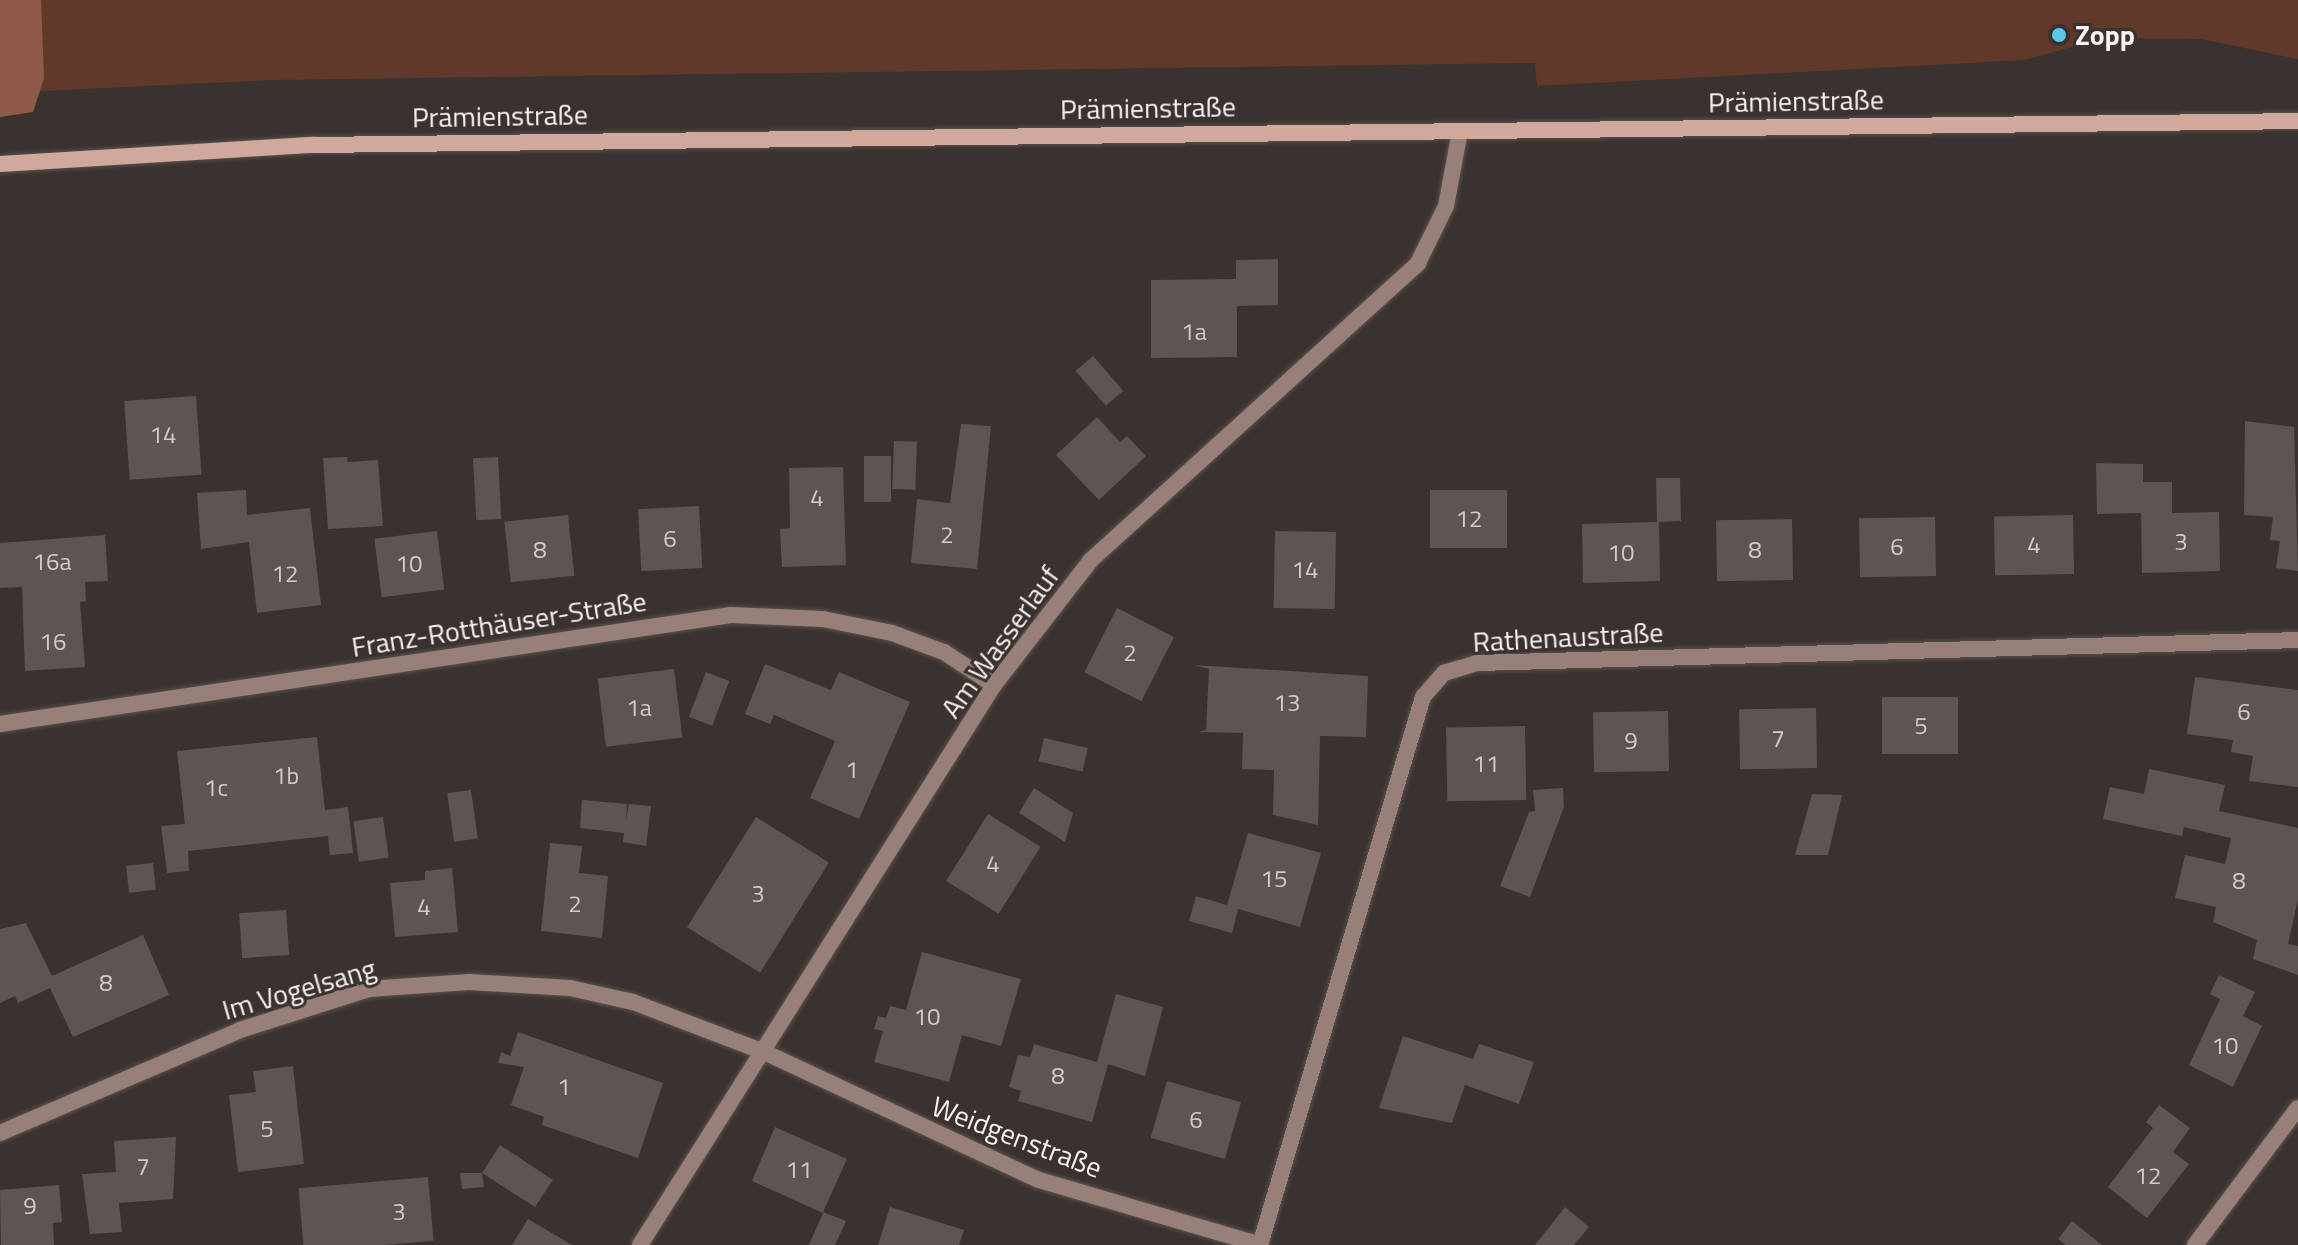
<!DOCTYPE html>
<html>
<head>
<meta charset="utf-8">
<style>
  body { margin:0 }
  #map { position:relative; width:2298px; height:1245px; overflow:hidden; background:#3a322f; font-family:"Titillium Web",sans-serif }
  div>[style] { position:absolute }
  .green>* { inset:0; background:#61392b }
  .forest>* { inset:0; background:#8e5b49 }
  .building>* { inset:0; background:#5e5552; transform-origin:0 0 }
  .roads { filter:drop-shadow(0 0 2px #58514e) drop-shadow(0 0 2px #58514e) }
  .street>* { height:16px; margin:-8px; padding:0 8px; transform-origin:8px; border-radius:8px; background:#987f77 }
  .secondary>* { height:16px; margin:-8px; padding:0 8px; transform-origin:8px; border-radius:8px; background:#d0a99c }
  .dots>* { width:22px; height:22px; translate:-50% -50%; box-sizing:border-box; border:4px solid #3a322f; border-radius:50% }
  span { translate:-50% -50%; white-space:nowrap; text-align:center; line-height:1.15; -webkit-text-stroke:6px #3a322f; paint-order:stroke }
  .number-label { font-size:24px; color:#d2ccc9 }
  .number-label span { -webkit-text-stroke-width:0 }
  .poi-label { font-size:28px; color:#f8f3f1; font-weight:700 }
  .left { translate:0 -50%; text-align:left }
  .street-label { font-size:28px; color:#f8f3f1 }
</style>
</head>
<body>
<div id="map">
  <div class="green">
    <i style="clip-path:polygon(0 0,2298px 0,2298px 59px,2201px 39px,2106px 38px,2024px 60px,1537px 86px,1535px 63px,270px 80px,0 93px)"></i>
  </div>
  <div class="forest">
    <i style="clip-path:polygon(0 0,41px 0,44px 78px,33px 112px,0 117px)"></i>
  </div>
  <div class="building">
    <i style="clip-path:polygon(1278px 259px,1278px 305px,1237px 306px,1237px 357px,1151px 358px,1151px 280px,1236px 279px,1236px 260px)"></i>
    <i style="left:1093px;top:356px;width:46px;height:23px;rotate:49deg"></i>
    <i style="left:196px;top:396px;width:79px;height:72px;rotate:86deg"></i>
    <i style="clip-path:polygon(1097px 417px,1120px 442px,1127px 436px,1146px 456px,1099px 500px,1056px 455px)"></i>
    <i style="clip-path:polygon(2245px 421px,2294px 427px,2298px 571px,2276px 568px,2280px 541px,2270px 540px,2273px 517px,2244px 515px)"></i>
    <i style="clip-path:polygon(961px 424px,991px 426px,977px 569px,911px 563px,917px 499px,950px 503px)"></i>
    <i style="left:894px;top:441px;width:23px;height:48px;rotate:2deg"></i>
    <i style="left:864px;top:456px;width:27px;height:46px"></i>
    <i style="clip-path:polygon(347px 457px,348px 462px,378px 460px,383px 526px,328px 529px,323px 458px)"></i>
    <i style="left:498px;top:457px;width:62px;height:25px;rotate:87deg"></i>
    <i style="clip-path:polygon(2096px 463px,2143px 464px,2143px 482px,2172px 482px,2172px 513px,2219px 512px,2220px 571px,2142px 573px,2141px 513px,2097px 514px)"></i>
    <i style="clip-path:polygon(843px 467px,846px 565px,782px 567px,780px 529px,790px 528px,789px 468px)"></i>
    <i style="clip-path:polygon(1656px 478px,1680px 478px,1681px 521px,1659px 522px,1660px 581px,1583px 583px,1582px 524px,1657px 522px)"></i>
    <i style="clip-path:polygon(246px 490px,247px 515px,310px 508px,321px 605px,257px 613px,249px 542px,201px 549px,197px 493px)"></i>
    <i style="left:1507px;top:490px;width:58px;height:77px;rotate:90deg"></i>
    <i style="left:699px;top:506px;width:62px;height:61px;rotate:87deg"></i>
    <i style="left:568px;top:515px;width:61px;height:64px;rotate:84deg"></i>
    <i style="left:2073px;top:515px;width:59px;height:79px;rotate:89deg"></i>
    <i style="left:1935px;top:517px;width:59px;height:76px;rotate:89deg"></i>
    <i style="left:1792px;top:519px;width:61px;height:76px;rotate:89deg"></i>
    <i style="left:437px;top:531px;width:59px;height:63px;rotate:83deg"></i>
    <i style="left:1275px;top:531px;width:61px;height:77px;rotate:1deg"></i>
    <i style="clip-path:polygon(105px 535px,108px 581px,85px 582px,86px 601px,80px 602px,85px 667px,25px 671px,22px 587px,0 588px,0 543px)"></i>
    <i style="left:1117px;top:608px;width:64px;height:72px;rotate:27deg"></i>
    <i style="clip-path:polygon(765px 664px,831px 690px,839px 672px,910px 702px,859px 819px,810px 798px,835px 741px,774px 715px,770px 724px,745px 714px)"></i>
    <i style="clip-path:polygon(1194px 665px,1368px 676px,1366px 737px,1320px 736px,1318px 825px,1273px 815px,1274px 770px,1242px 769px,1243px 733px,1198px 732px,1206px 730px,1209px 669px)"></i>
    <i style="left:674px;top:669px;width:69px;height:77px;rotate:83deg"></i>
    <i style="left:706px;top:672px;width:25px;height:48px;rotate:21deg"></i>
    <i style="clip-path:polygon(2195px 677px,2298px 690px,2298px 787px,2249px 781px,2253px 756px,2231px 752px,2233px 740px,2187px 734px)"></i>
    <i style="left:1882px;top:697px;width:76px;height:57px"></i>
    <i style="left:1816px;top:708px;width:60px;height:77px;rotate:89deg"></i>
    <i style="left:1668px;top:711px;width:60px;height:75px;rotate:89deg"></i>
    <i style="left:1525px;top:726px;width:74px;height:79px;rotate:89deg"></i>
    <i style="clip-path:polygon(317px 737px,325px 810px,348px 807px,353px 853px,330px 855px,328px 836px,188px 851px,189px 871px,167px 873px,161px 826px,185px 824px,177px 751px)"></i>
    <i style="left:1044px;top:738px;width:45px;height:24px;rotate:13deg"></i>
    <i style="clip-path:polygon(2149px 769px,2225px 785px,2219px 811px,2298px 828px,2298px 899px,2288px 944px,2298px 946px,2298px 975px,2253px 959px,2257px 940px,2213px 922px,2216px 907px,2175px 898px,2185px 855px,2225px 864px,2231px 838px,2184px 827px,2182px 836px,2103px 819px,2110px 787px,2144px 794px)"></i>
    <i style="clip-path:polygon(1034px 788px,1073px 813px,1065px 842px,1019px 813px)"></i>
    <i style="clip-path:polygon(1563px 788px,1564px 807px,1530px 897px,1500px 886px,1529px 812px,1535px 811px,1533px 790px)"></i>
    <i style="left:471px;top:790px;width:49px;height:24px;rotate:82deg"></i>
    <i style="clip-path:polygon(1812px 794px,1842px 795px,1828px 855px,1795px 855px)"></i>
    <i style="clip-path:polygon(582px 800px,627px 804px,626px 820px,629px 804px,651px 806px,646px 846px,623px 842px,624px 833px,580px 828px)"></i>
    <i style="left:988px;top:814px;width:62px;height:79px;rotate:32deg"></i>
    <i style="left:383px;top:817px;width:41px;height:30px;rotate:82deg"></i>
    <i style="left:756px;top:817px;width:86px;height:130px;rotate:32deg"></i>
    <i style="clip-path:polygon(1248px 833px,1321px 853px,1300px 927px,1238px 909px,1232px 933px,1189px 921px,1196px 896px,1227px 905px)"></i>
    <i style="clip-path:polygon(550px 843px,582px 846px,579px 873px,608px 876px,602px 938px,541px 931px)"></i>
    <i style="left:153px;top:863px;width:27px;height:27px;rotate:84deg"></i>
    <i style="clip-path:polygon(452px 868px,458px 932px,395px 937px,390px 883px,425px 880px,425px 871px)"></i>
    <i style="left:286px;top:910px;width:45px;height:47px;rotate:86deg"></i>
    <i style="clip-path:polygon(26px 923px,52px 976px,143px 935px,169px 995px,73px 1037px,50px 988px,18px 1003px,15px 996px,0 1003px,0 929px)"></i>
    <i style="clip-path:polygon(922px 952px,1021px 979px,1001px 1046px,962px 1035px,949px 1082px,874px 1062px,883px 1031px,874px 1029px,878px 1016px,886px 1018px,890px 1006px,906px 1010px)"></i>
    <i style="clip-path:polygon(2219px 975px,2255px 992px,2243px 1016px,2262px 1026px,2233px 1087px,2189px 1065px,2220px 999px,2210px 994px)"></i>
    <i style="clip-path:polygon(1116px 994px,1163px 1007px,1145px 1076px,1108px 1064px,1092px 1122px,1018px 1101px,1021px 1091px,1009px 1087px,1018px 1055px,1030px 1057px,1034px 1044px,1097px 1062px)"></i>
    <i style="clip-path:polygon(518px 1032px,663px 1083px,638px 1158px,542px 1125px,544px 1117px,511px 1105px,524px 1067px,498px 1063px,501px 1052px,510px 1056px)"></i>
    <i style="clip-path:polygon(1403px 1036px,1473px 1059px,1479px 1044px,1534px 1062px,1519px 1104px,1465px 1085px,1452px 1123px,1379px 1108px)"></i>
    <i style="clip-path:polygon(293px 1066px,304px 1164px,238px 1172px,229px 1095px,256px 1092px,253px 1071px)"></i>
    <i style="left:1167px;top:1081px;width:77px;height:59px;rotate:16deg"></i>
    <i style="clip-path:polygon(2159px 1105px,2190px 1128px,2173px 1152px,2189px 1164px,2147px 1218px,2108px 1187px,2153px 1128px,2146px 1122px)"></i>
    <i style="clip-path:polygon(775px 1127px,847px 1159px,823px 1212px,846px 1221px,835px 1245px,809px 1245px,823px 1213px,752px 1181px)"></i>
    <i style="clip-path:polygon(176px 1137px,173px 1199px,119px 1203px,122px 1232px,90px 1234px,82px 1174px,116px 1172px,114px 1141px)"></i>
    <i style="clip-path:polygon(500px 1145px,553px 1180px,535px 1207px,482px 1173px,484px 1187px,462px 1189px,460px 1173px,482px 1173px)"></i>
    <i style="left:428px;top:1177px;width:64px;height:130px;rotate:85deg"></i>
    <i style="clip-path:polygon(59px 1185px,62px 1222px,53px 1223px,54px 1245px,1px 1245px,0 1190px)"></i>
    <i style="clip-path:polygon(890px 1207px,964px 1230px,959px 1245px,878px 1245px)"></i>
    <i style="clip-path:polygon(1565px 1207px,1589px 1227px,1574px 1245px,1535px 1245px)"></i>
    <i style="clip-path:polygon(528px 1219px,572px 1245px,512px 1245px)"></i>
    <i style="clip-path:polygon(2072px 1221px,2102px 1245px,2066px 1245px,2058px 1239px)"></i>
  </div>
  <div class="roads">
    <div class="street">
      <i style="left:0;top:724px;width:739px;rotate:-8.48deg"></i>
      <i style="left:731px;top:615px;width:92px;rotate:2.5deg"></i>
      <i style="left:823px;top:619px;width:70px;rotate:11.5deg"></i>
      <i style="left:892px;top:633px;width:55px;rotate:20.1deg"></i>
      <i style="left:944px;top:652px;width:60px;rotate:33.4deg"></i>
      <i style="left:0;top:1133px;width:261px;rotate:-23.2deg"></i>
      <i style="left:240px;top:1030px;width:135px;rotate:-17.6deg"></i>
      <i style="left:369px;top:989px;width:100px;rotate:-4deg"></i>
      <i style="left:469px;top:982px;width:101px;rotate:3.4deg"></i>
      <i style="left:570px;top:988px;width:65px;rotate:12.5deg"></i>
      <i style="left:633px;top:1002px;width:140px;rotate:20.9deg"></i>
      <i style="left:764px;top:1052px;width:303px;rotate:25deg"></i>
      <i style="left:1039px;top:1180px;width:231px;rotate:16.3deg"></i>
      <i style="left:640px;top:1245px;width:663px;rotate:-57.7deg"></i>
      <i style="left:994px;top:685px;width:158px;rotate:-52.2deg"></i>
      <i style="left:1091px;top:560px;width:442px;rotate:-42.2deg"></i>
      <i style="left:1418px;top:263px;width:64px;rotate:-63.8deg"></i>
      <i style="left:1446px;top:206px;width:76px;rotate:-79.4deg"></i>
      <i style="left:1260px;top:1245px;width:572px;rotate:-73.44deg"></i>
      <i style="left:1423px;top:697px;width:32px;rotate:-49deg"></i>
      <i style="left:1444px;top:673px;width:34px;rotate:-17deg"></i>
      <i style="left:1477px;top:663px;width:821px;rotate:-1.6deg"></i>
      <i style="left:2195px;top:1245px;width:171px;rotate:-53.1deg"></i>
    </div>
    <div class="secondary">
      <i style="left:0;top:164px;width:314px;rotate:-3.5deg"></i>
      <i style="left:313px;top:145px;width:1985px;rotate:-0.69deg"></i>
    </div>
  </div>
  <div class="dots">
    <i style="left:2059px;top:35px;background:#5bc8e7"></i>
  </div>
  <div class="number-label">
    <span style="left:1194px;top:332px">1a</span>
    <span style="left:163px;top:435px">14</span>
    <span style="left:817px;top:498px">4</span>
    <span style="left:1469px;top:519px">12</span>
    <span style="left:947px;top:535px">2</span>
    <span style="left:670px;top:539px">6</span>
    <span style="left:2181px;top:542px">3</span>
    <span style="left:2034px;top:545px">4</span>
    <span style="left:1897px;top:547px">6</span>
    <span style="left:540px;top:550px">8</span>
    <span style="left:1755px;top:550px">8</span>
    <span style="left:1621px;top:553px">10</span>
    <span style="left:52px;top:562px">16a</span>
    <span style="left:409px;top:564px">10</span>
    <span style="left:1305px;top:570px">14</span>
    <span style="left:285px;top:574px">12</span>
    <span style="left:53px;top:642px">16</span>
    <span style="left:1130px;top:653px">2</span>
    <span style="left:1287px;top:703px">13</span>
    <span style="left:639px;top:708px">1a</span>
    <span style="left:2244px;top:712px">6</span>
    <span style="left:1921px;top:726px">5</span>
    <span style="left:1778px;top:739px">7</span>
    <span style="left:1631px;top:741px">9</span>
    <span style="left:1486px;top:764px">11</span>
    <span style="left:852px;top:770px">1</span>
    <span style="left:286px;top:776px">1b</span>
    <span style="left:216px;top:788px">1c</span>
    <span style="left:993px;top:864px">4</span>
    <span style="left:1274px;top:879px">15</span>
    <span style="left:2239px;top:881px">8</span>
    <span style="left:758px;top:894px">3</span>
    <span style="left:575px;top:904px">2</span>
    <span style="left:424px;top:907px">4</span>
    <span style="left:106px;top:983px">8</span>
    <span style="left:927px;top:1017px">10</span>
    <span style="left:2225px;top:1046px">10</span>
    <span style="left:1058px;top:1076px">8</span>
    <span style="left:564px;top:1087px">1</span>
    <span style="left:1196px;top:1120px">6</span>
    <span style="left:267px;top:1129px">5</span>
    <span style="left:143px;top:1167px">7</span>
    <span style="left:799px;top:1170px">11</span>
    <span style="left:2148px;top:1176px">12</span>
    <span style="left:30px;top:1206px">9</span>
    <span style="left:399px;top:1212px">3</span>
  </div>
  <div class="poi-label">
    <span class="left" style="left:2075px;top:35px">Zopp</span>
  </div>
  <div class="street-label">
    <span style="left:1796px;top:101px;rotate:-1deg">Prämienstraße</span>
    <span style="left:1148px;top:108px;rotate:-1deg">Prämienstraße</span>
    <span style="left:500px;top:116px;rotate:-1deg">Prämienstraße</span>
    <span style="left:499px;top:624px;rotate:-9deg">Franz-Rotthäuser-Straße</span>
    <span style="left:1568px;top:637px;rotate:-3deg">Rathenaustraße</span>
    <span style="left:1000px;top:642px;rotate:-54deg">Am Wasserlauf</span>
    <span style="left:299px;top:989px;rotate:-16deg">Im Vogelsang</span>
    <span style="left:1017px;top:1137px;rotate:21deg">Weidgenstraße</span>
  </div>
</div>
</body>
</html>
